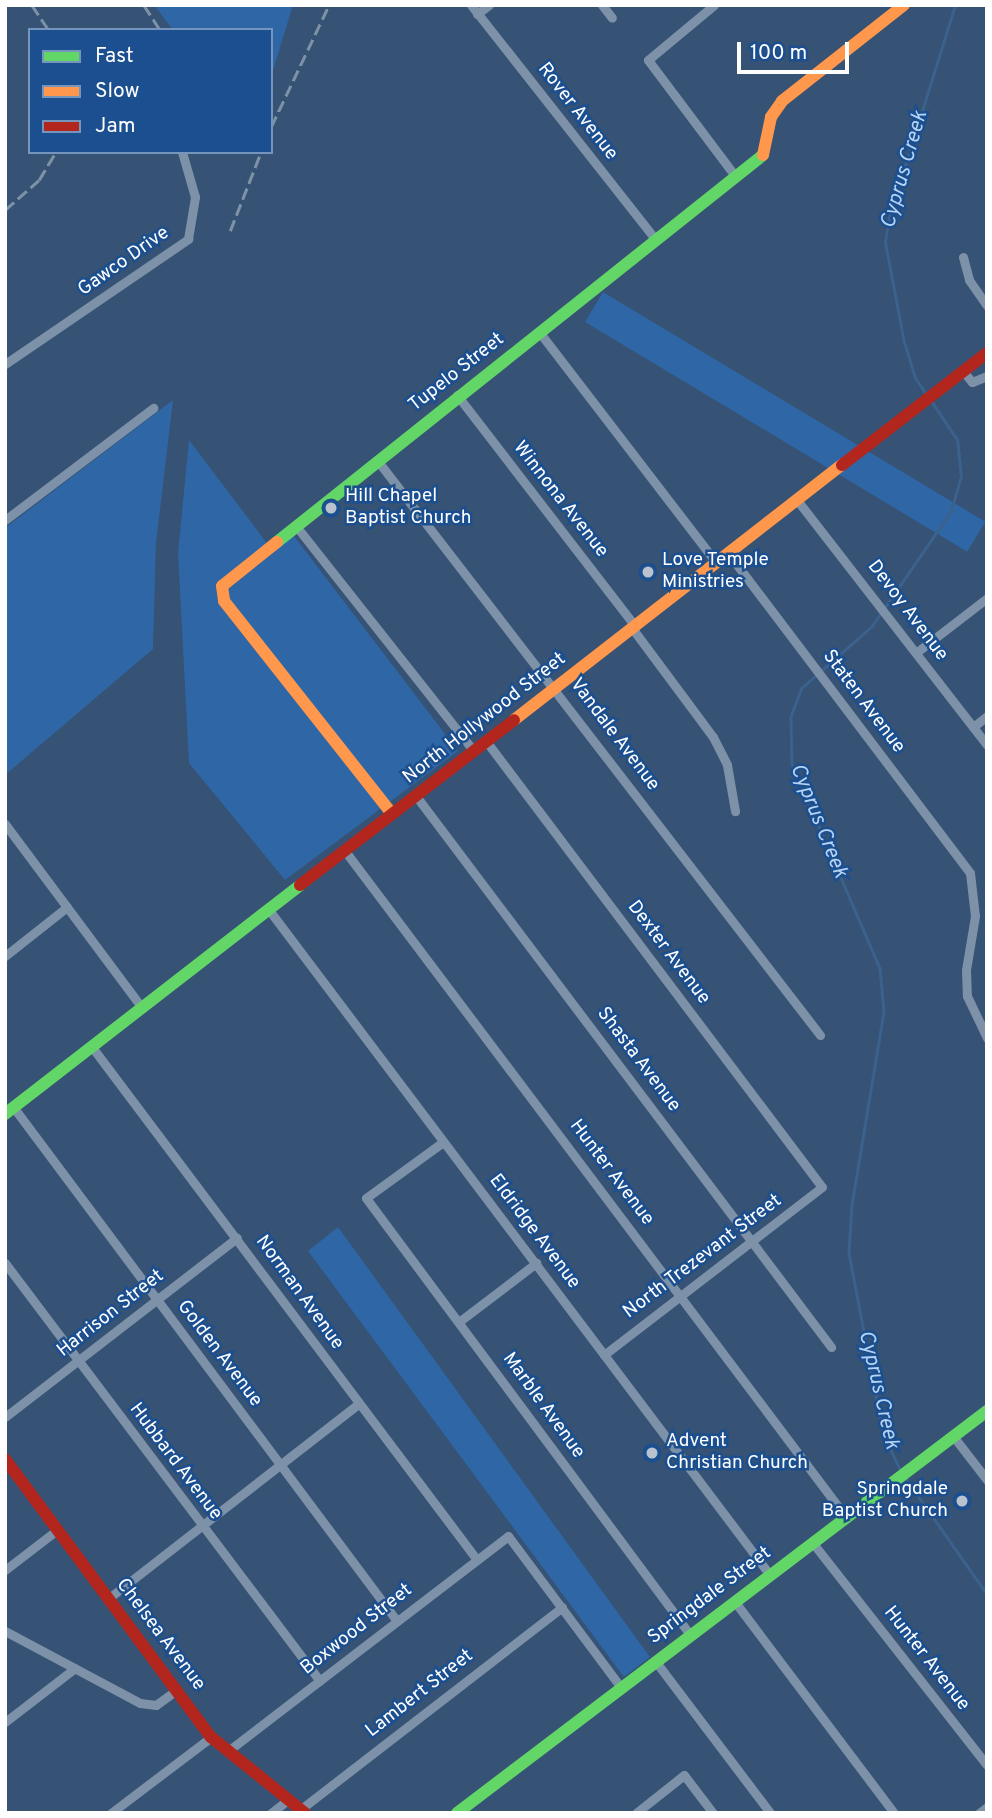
<!DOCTYPE html>
<html>
<head>
<meta charset="utf-8">
<style>
  body { margin:0 }
  #map { position:relative; width:992px; height:1818px; overflow:hidden; background:#365274; font-family:Overpass,sans-serif }
  div>[style] { position:absolute }
  .green>* { inset:0; background:#2f66a5; transform-origin:0 0 }
  .stream>* { height:2.5px; margin:-1.25px; padding:0 1.25px; transform-origin:1.25px; border-radius:1.25px; background:#3b618d }
  .street>* { height:9px; margin:-4.5px; padding:0 4.5px; transform-origin:4.5px; border-radius:4.5px; background:#7d92a8 }
  .fast>* { height:12px; margin:-6px; padding:0 6px; transform-origin:6px; border-radius:6px; background:#63d668 }
  .slow>* { height:12px; margin:-6px; padding:0 6px; transform-origin:6px; border-radius:6px; background:#ff974d }
  .jam>* { height:12px; margin:-6px; padding:0 6px; transform-origin:6px; border-radius:6px; background:#b3261e }
  .rail>* { height:2.5px; margin-top:-1.25px; transform-origin:0; background:repeating-linear-gradient(90deg,#7e92a7 0 12px,transparent 0 17px) }
  .dots>* { width:19px; height:19px; translate:-50% -50%; box-sizing:border-box; border:4px solid #1b4f8f; border-radius:50% }
  span { translate:-50% -50%; white-space:nowrap; text-align:center; line-height:1.15; -webkit-text-stroke:5px #1b4f8f; paint-order:stroke }
  .street-label { font-size:19px; color:#fff }
  .poi-label { font-size:19px; color:#fff }
  .left { translate:0 -50%; text-align:left }
  .right { translate:-100% -50%; text-align:right }
  .water-label { font-size:21px; color:#b5d3f5; font-style:italic }
  .frame { position:absolute; inset:0; border:7px solid #fff; pointer-events:none }
  .legend { position:absolute; left:28px; top:28px; width:245px; height:126px; box-sizing:border-box; background:#1b4f8f; border:2px solid #7695bc; margin:0; padding:9px 12px; list-style:none; font-size:21px; color:#fff }
  .legend li { display:flex; align-items:center; gap:14px; height:35px }
  .legend b { width:35px; border:2px solid #7695bc }
  .scale { position:absolute; left:737px; top:42px; width:112px; height:32px; box-sizing:border-box; border:4px solid #fff; border-top:0; padding-left:9px; font-size:21px; line-height:24px; white-space:nowrap; color:#fff; -webkit-text-stroke:5px #1b4f8f; paint-order:stroke }
</style>
</head>
<body>
<div id="map">
  <div class="green">
    <i style="clip-path:polygon(154px 5px,293px 5px,271px 77px,271px 30px,173px 30px)"></i>
    <i style="left:603px;top:292px;width:446px;height:35px;rotate:31deg"></i>
    <i style="clip-path:polygon(173px 400px,156px 543px,153px 649px,5px 775px,5px 528px)"></i>
    <i style="clip-path:polygon(189px 440px,273px 551px,294px 536px,458px 751px,285px 880px,189px 763px,178px 553px)"></i>
    <i style="clip-path:polygon(338px 1227px,650px 1657px,624px 1677px,308px 1251px)"></i>
  </div>
  <div class="stream">
    <i style="left:927px;top:396px;width:22px;rotate:-124deg"></i>
    <i style="left:915px;top:378px;width:37px;rotate:-107deg"></i>
    <i style="left:904px;top:343px;width:103px;rotate:-100.7deg"></i>
    <i style="left:885px;top:242px;width:25px;rotate:-81deg"></i>
    <i style="left:889px;top:217px;width:222px;rotate:-72.7deg"></i>
    <i style="left:822px;top:670px;width:67px;rotate:-41.3deg"></i>
    <i style="left:872px;top:626px;width:140px;rotate:-55.5deg"></i>
    <i style="left:951px;top:511px;width:35px;rotate:-74deg"></i>
    <i style="left:961px;top:477px;width:37px;rotate:-96deg"></i>
    <i style="left:957px;top:440px;width:47px;rotate:-123.7deg"></i>
    <i style="left:817px;top:675px;width:20px;rotate:139deg"></i>
    <i style="left:802px;top:688px;width:31px;rotate:111deg"></i>
    <i style="left:791px;top:717px;width:47px;rotate:88.8deg"></i>
    <i style="left:792px;top:764px;width:222px;rotate:66.7deg"></i>
    <i style="left:880px;top:968px;width:44px;rotate:84.8deg"></i>
    <i style="left:884px;top:1012px;width:196px;rotate:99.4deg"></i>
    <i style="left:852px;top:1205px;width:48px;rotate:93.6deg"></i>
    <i style="left:849px;top:1253px;width:186px;rotate:79.2deg"></i>
    <i style="left:884px;top:1436px;width:39px;rotate:64deg"></i>
    <i style="left:905px;top:1477px;width:143px;rotate:55deg"></i>
  </div>
  <div class="street">
    <i style="left:471px;top:5px;width:299px;rotate:51.8deg"></i>
    <i style="left:602px;top:5px;width:16px;rotate:52deg"></i>
    <i style="left:714px;top:5px;width:86px;rotate:140.2deg"></i>
    <i style="left:648px;top:60px;width:146px;rotate:53.1deg"></i>
    <i style="left:477px;top:14px;width:15px;rotate:-37deg"></i>
    <i style="left:963px;top:257px;width:24px;rotate:75deg"></i>
    <i style="left:969px;top:280px;width:32px;rotate:55deg"></i>
    <i style="left:540px;top:333px;width:289px;rotate:52.5deg"></i>
    <i style="left:5px;top:364px;width:222px;rotate:-34.3deg"></i>
    <i style="left:188px;top:239px;width:43px;rotate:-80.5deg"></i>
    <i style="left:195px;top:197px;width:47px;rotate:-106.1deg"></i>
    <i style="left:963px;top:371px;width:14px;rotate:51deg"></i>
    <i style="left:972px;top:382px;width:16px;rotate:-22deg"></i>
    <i style="left:457px;top:395px;width:292px;rotate:52.4deg"></i>
    <i style="left:377px;top:460px;width:726px;rotate:52.39deg"></i>
    <i style="left:797px;top:500px;width:310px;rotate:52.2deg"></i>
    <i style="left:5px;top:520px;width:186px;rotate:-37.1deg"></i>
    <i style="left:296px;top:526px;width:287px;rotate:51.7deg"></i>
    <i style="left:728px;top:553px;width:401px;rotate:52.9deg"></i>
    <i style="left:970px;top:873px;width:43px;rotate:83.4deg"></i>
    <i style="left:975px;top:916px;width:55px;rotate:99.5deg"></i>
    <i style="left:966px;top:970px;width:26px;rotate:88deg"></i>
    <i style="left:967px;top:996px;width:47px;rotate:64.5deg"></i>
    <i style="left:632px;top:628px;width:136px;rotate:53.4deg"></i>
    <i style="left:713px;top:737px;width:31px;rotate:63deg"></i>
    <i style="left:727px;top:765px;width:47px;rotate:80.1deg"></i>
    <i style="left:917px;top:652px;width:88px;rotate:-37.6deg"></i>
    <i style="left:973px;top:727px;width:18px;rotate:-38deg"></i>
    <i style="left:486px;top:741px;width:558px;rotate:53.01deg"></i>
    <i style="left:822px;top:1187px;width:275px;rotate:142.4deg"></i>
    <i style="left:416px;top:796px;width:690px;rotate:53.01deg"></i>
    <i style="left:5px;top:824px;width:229px;rotate:53.3deg"></i>
    <i style="left:345px;top:851px;width:833px;rotate:53.05deg"></i>
    <i style="left:269px;top:910px;width:833px;rotate:53.01deg"></i>
    <i style="left:5px;top:956px;width:79px;rotate:-38.3deg"></i>
    <i style="left:92px;top:1047px;width:641px;rotate:53.11deg"></i>
    <i style="left:14px;top:1108px;width:640px;rotate:53.26deg"></i>
    <i style="left:443px;top:1142px;width:95px;rotate:144deg"></i>
    <i style="left:366px;top:1198px;width:545px;rotate:53.42deg"></i>
    <i style="left:5px;top:1263px;width:523px;rotate:53deg"></i>
    <i style="left:460px;top:1321px;width:96px;rotate:-37.3deg"></i>
    <i style="left:5px;top:1417px;width:293px;rotate:-37.7deg"></i>
    <i style="left:953px;top:1436px;width:56px;rotate:52.3deg"></i>
    <i style="left:812px;top:1542px;width:283px;rotate:51.9deg"></i>
    <i style="left:5px;top:1570px;width:66px;rotate:-37.6deg"></i>
    <i style="left:109px;top:1598px;width:316px;rotate:-37.9deg"></i>
    <i style="left:735px;top:1602px;width:264px;rotate:53deg"></i>
    <i style="left:5px;top:1631px;width:153px;rotate:28.1deg"></i>
    <i style="left:140px;top:1703px;width:16px;rotate:7deg"></i>
    <i style="left:156px;top:1705px;width:26px;rotate:-36deg"></i>
    <i style="left:656px;top:1662px;width:189px;rotate:52.9deg"></i>
    <i style="left:5px;top:1722px;width:88px;rotate:-37.6deg"></i>
    <i style="left:228px;top:1751px;width:353px;rotate:-37.5deg"></i>
    <i style="left:508px;top:1536px;width:187px;rotate:53.3deg"></i>
    <i style="left:301px;top:1809px;width:330px;rotate:-37.7deg"></i>
    <i style="left:111px;top:1813px;width:126px;rotate:-37.2deg"></i>
    <i style="left:271px;top:1813px;width:23px;rotate:-38deg"></i>
    <i style="left:636px;top:1813px;width:61px;rotate:-38.4deg"></i>
    <i style="left:684px;top:1775px;width:48px;rotate:52.7deg"></i>
    <i style="left:979px;top:1813px;width:10px;rotate:-37deg"></i>
  </div>
  <div class="fast">
    <i style="left:277px;top:542px;width:621px;rotate:-38.53deg"></i>
    <i style="left:5px;top:1114px;width:373px;rotate:-37.8deg"></i>
    <i style="left:457px;top:1813px;width:665px;rotate:-37.18deg"></i>
  </div>
  <div class="slow">
    <i style="left:763px;top:155px;width:39px;rotate:-78deg"></i>
    <i style="left:771px;top:117px;width:19px;rotate:-55deg"></i>
    <i style="left:782px;top:101px;width:155px;rotate:-38.2deg"></i>
    <i style="left:277px;top:542px;width:70px;rotate:141.3deg"></i>
    <i style="left:222px;top:586px;width:15px;rotate:82deg"></i>
    <i style="left:224px;top:601px;width:271px;rotate:51.7deg"></i>
    <i style="left:514px;top:720px;width:415px;rotate:-37.9deg"></i>
  </div>
  <div class="jam">
    <i style="left:842px;top:465px;width:183px;rotate:-37.7deg"></i>
    <i style="left:300px;top:885px;width:270px;rotate:-37.6deg"></i>
    <i style="left:5px;top:1459px;width:346px;rotate:53.5deg"></i>
    <i style="left:211px;top:1737px;width:121px;rotate:39deg"></i>
  </div>
  <div class="rail">
    <i style="left:32px;top:5px;width:30px;rotate:56deg"></i>
    <i style="left:144px;top:5px;width:30px;rotate:57deg"></i>
    <i style="left:271px;top:127px;width:135px;rotate:-64.6deg"></i>
    <i style="left:5px;top:210px;width:45px;rotate:-41.4deg"></i>
    <i style="left:39px;top:180px;width:33px;rotate:-59deg"></i>
    <i style="left:230px;top:231px;width:85px;rotate:-68.6deg"></i>
  </div>
  <div class="dots">
    <i style="left:331px;top:508px;background:#b9c2ce"></i>
    <i style="left:648px;top:572px;background:#b9c2ce"></i>
    <i style="left:652px;top:1453px;background:#b9c2ce"></i>
    <i style="left:962px;top:1501px;background:#b9c2ce"></i>
  </div>
  <div class="street-label">
    <span style="left:577px;top:112px;rotate:52deg">Rover Avenue</span>
    <span style="left:124px;top:262px;rotate:-35deg">Gawco Drive</span>
    <span style="left:457px;top:373px;rotate:-38deg">Tupelo Street</span>
    <span style="left:560px;top:500px;rotate:52deg">Winnona Avenue</span>
    <span style="left:907px;top:611px;rotate:53deg">Devoy Avenue</span>
    <span style="left:863px;top:702px;rotate:53deg">Staten Avenue</span>
    <span style="left:485px;top:719px;rotate:-38deg">North Hollywood Street</span>
    <span style="left:614px;top:735px;rotate:53deg">Vandale Avenue</span>
    <span style="left:668px;top:953px;rotate:53deg">Dexter Avenue</span>
    <span style="left:638px;top:1060px;rotate:53deg">Shasta Avenue</span>
    <span style="left:611px;top:1173px;rotate:53deg">Hunter Avenue</span>
    <span style="left:534px;top:1232px;rotate:53deg">Eldridge Avenue</span>
    <span style="left:703px;top:1257px;rotate:-37deg">North Trezevant Street</span>
    <span style="left:299px;top:1293px;rotate:54deg">Norman Avenue</span>
    <span style="left:111px;top:1314px;rotate:-38deg">Harrison Street</span>
    <span style="left:219px;top:1354px;rotate:53deg">Golden Avenue</span>
    <span style="left:543px;top:1406px;rotate:54deg">Marble Avenue</span>
    <span style="left:175px;top:1462px;rotate:53deg">Hubbard Avenue</span>
    <span style="left:710px;top:1596px;rotate:-37deg">Springdale Street</span>
    <span style="left:357px;top:1630px;rotate:-38deg">Boxwood Street</span>
    <span style="left:160px;top:1635px;rotate:53deg">Chelsea Avenue</span>
    <span style="left:926px;top:1659px;rotate:52deg">Hunter Avenue</span>
    <span style="left:420px;top:1694px;rotate:-38deg">Lambert Street</span>
  </div>
  <div class="poi-label">
    <span class="left" style="left:345px;top:508px">Hill Chapel<br>Baptist Church</span>
    <span class="left" style="left:662px;top:572px">Love Temple<br>Ministries</span>
    <span class="left" style="left:666px;top:1453px">Advent<br>Christian Church</span>
    <span class="right" style="left:948px;top:1501px">Springdale<br>Baptist Church</span>
  </div>
  <div class="water-label">
    <span style="left:905px;top:170px;rotate:-74deg">Cyprus Creek</span>
    <span style="left:818px;top:821px;rotate:68deg">Cyprus Creek</span>
    <span style="left:878px;top:1390px;rotate:77deg">Cyprus Creek</span>
  </div>
  <div class="frame"></div>
  <ul class="legend">
  <li><b style="height:9px;background:#63d668"></b>Fast</li>
  <li><b style="height:9px;background:#ff974d"></b>Slow</li>
  <li><b style="height:9px;background:#b3261e"></b>Jam</li>
  </ul>
  <div class="scale">100 m</div>
</div>
</body>
</html>
